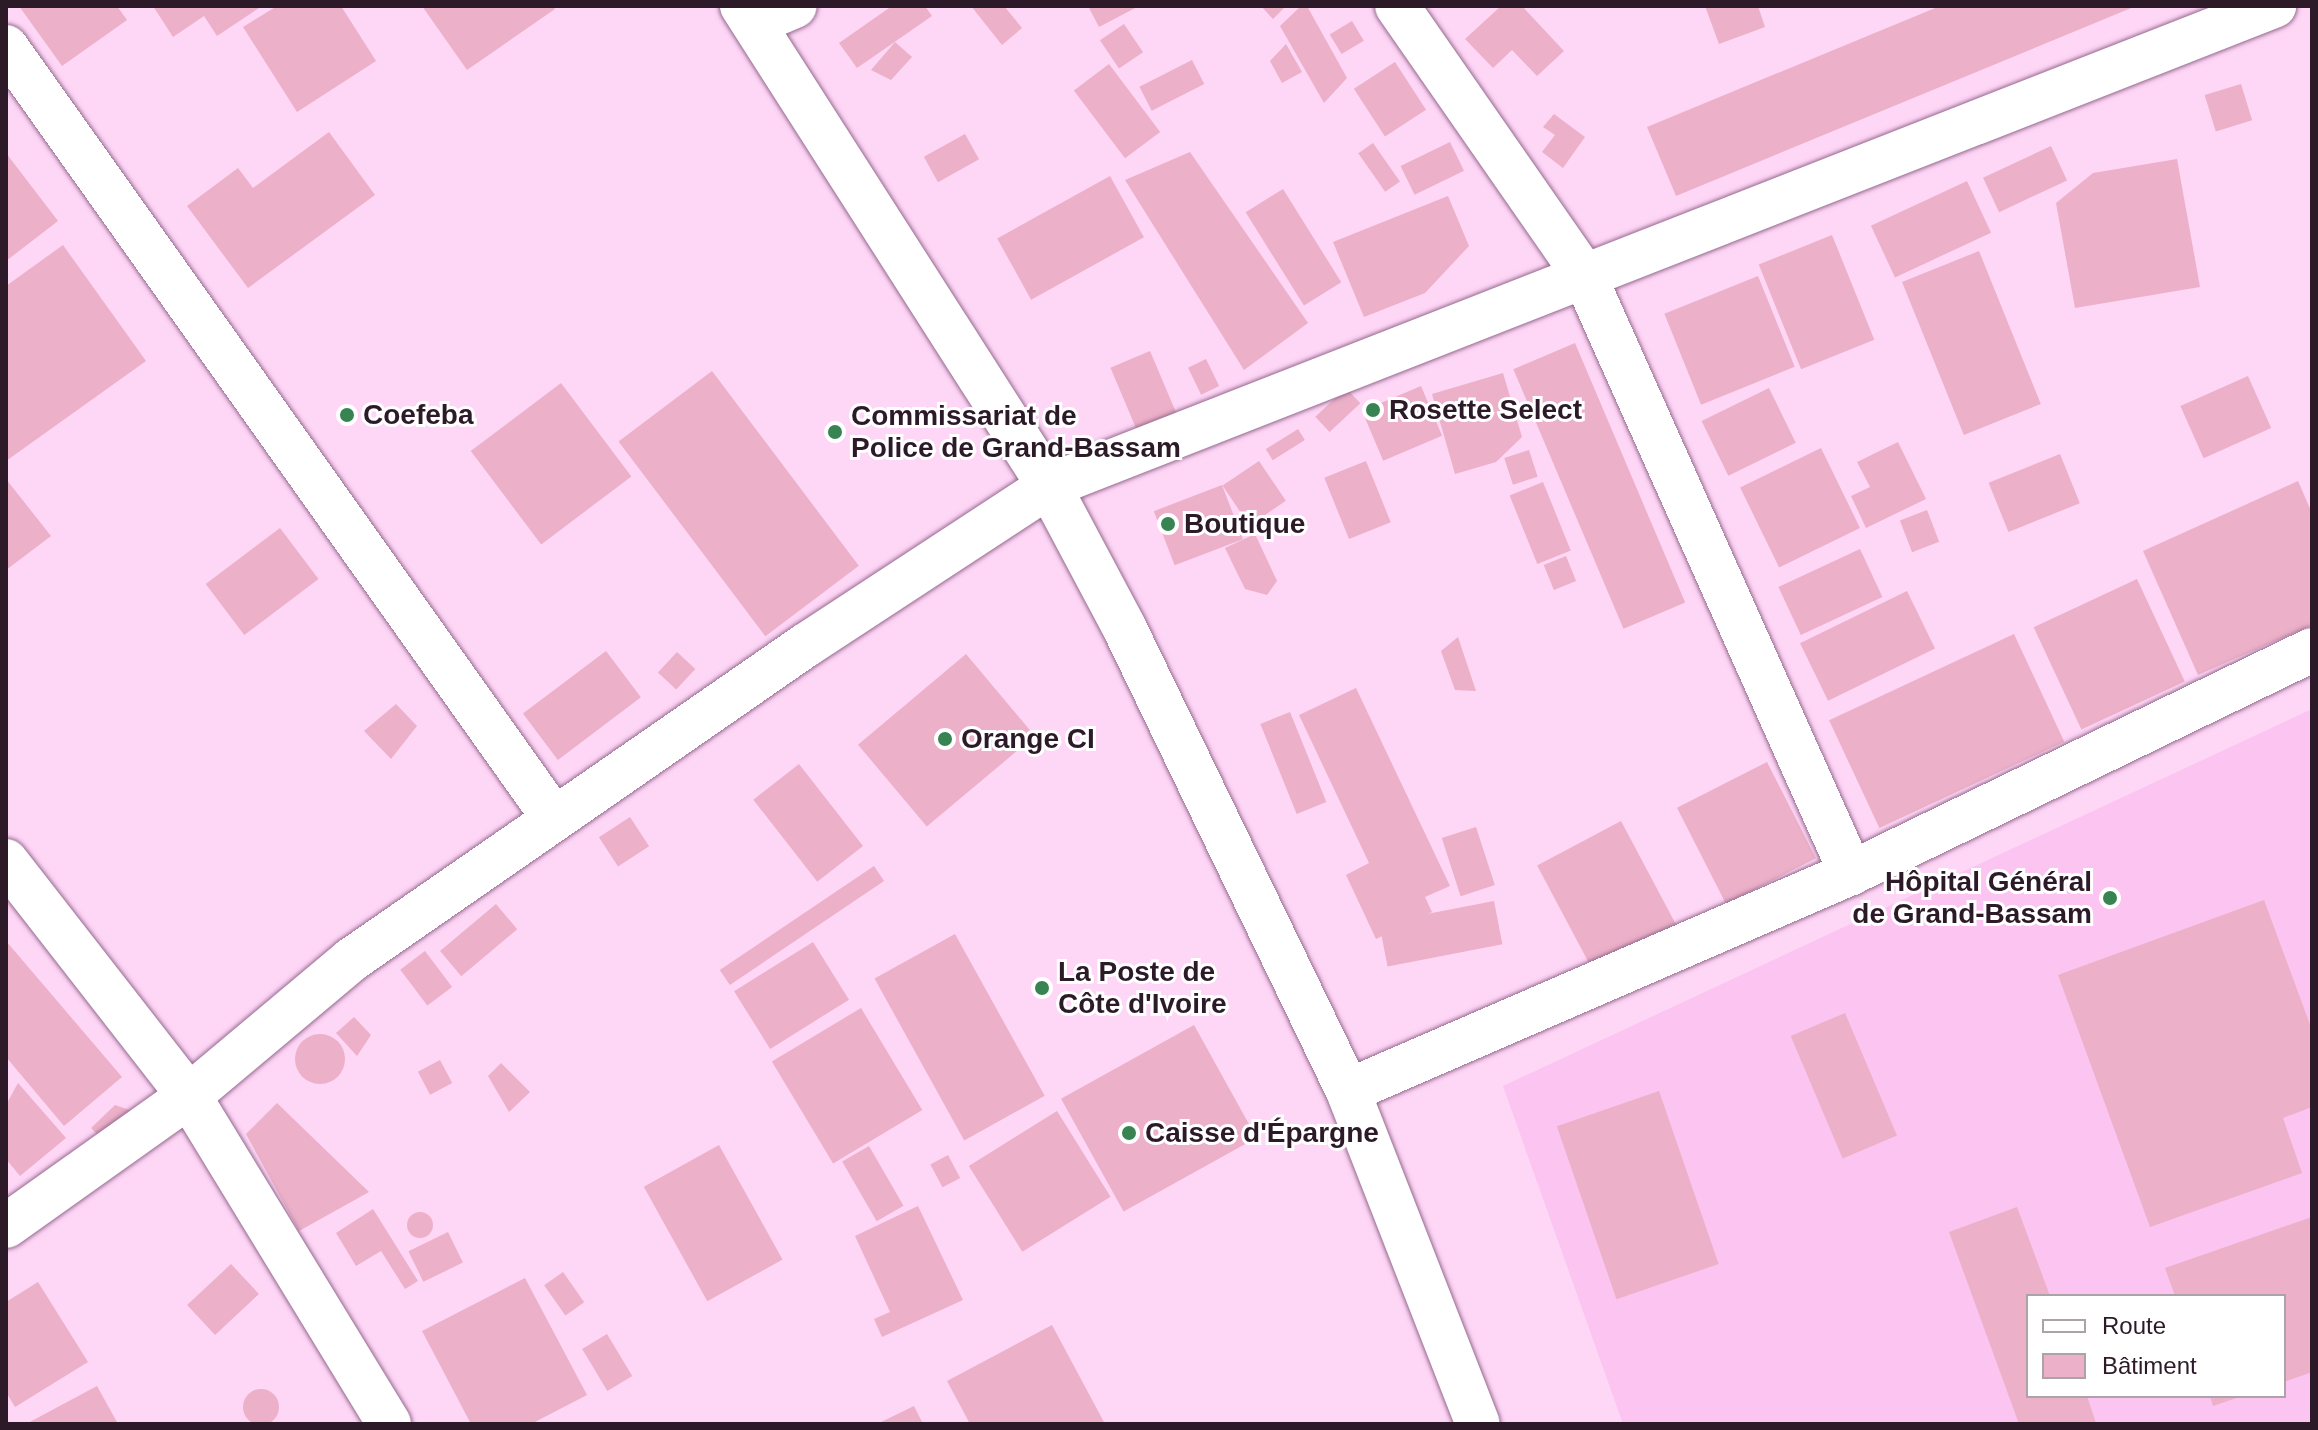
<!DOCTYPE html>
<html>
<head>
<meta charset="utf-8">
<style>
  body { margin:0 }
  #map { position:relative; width:2318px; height:1430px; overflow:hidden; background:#fed6f6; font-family:Helvetica,sans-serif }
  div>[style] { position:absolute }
  .built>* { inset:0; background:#fbc4f1 }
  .building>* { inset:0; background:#ecb0c8; transform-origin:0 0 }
  .round { border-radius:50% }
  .roads { filter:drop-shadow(0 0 2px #95698e) drop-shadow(0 0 2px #95698e) }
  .street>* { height:44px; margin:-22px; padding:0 22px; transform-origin:22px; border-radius:22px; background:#fff }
  .secondary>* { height:44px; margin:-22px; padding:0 22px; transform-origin:22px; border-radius:22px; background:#fff }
  .dots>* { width:22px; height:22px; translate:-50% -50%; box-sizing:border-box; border:4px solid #fff; border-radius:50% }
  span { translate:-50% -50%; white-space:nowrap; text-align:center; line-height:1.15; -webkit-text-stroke:6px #fff; paint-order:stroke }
  .poi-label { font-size:28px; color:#2c1a29; font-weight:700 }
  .left { translate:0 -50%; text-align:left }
  .right { translate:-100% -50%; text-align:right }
  .frame { position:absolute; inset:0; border:8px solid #2c1a29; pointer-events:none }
  .legend { position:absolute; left:2026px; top:1294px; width:260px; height:104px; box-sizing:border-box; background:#fff; border:2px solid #aba3a9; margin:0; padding:10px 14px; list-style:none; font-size:24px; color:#2c1a29 }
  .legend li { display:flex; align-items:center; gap:16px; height:40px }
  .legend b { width:40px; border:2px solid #aba3a9 }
</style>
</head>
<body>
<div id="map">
  <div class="built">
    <i style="clip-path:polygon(evenodd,2312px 709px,2312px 1424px,1623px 1424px,1503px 1086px,2312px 709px,2028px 1296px,2284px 1296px,2284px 1396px,2028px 1396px,2028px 1296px)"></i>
  </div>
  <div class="building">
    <i style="clip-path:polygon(19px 6px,117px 6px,127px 20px,62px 66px)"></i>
    <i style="clip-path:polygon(153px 6px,262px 6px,217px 36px,204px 16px,173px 37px)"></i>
    <i style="clip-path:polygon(277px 6px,341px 6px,376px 61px,297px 112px,243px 27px)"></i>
    <i style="clip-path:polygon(422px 6px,553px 6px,555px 9px,467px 70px)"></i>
    <i style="clip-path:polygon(892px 6px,925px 6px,932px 16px,857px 68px,839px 43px)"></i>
    <i style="clip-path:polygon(971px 6px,1004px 6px,1022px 28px,1002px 45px)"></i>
    <i style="clip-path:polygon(1088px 6px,1139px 6px,1099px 27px)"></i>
    <i style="clip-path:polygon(1261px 6px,1286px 6px,1273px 19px)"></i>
    <i style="clip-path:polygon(1301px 6px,1307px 6px,1347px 78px,1324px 103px,1280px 26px)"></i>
    <i style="clip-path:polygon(1501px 6px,1522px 6px,1564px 51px,1537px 76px,1512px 50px,1493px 68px,1465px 39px)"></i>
    <i style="clip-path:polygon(1705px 6px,1758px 6px,1765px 27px,1719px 44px)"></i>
    <i style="clip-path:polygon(1940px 6px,2136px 6px,1676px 196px,1647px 127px)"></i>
    <i style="left:1352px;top:21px;width:23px;height:26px;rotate:59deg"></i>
    <i style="left:1124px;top:24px;width:34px;height:29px;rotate:56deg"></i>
    <i style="clip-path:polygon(895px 42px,912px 57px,891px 80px,871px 70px)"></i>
    <i style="clip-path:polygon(1286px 44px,1302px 72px,1282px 83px,1270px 61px)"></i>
    <i style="left:1192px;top:60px;width:27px;height:59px;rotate:63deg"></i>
    <i style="left:1395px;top:62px;width:57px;height:49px;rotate:57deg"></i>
    <i style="left:1109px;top:64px;width:85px;height:44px;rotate:53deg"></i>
    <i style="left:2241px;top:84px;width:38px;height:38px;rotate:73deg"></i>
    <i style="clip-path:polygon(1554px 114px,1585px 137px,1563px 168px,1542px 152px,1555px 135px,1543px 127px)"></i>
    <i style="clip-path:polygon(329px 132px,375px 195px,248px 288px,187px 206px,238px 168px,253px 188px)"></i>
    <i style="left:965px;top:134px;width:29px;height:47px;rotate:61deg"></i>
    <i style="left:1450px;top:142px;width:32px;height:55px;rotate:64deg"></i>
    <i style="left:1373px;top:143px;width:47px;height:18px;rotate:55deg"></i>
    <i style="left:2051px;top:146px;width:38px;height:75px;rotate:65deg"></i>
    <i style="clip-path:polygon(1190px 152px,1308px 323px,1244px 370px,1125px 180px)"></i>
    <i style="clip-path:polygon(6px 153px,58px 221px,6px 261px)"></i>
    <i style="clip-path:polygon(2177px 159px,2200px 287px,2075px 308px,2056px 203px,2093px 173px)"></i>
    <i style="left:1110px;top:176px;width:70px;height:129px;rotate:61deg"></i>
    <i style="left:1967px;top:181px;width:57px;height:106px;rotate:65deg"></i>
    <i style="left:1283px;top:189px;width:110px;height:44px;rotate:58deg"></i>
    <i style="clip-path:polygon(1448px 196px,1469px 246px,1425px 293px,1364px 317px,1333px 242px)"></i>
    <i style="left:1832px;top:235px;width:113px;height:79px;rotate:68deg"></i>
    <i style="clip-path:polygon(63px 245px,146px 361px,6px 461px,6px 286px)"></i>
    <i style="left:1979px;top:251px;width:165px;height:83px;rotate:68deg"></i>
    <i style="left:1758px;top:276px;width:98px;height:101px;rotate:68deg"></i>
    <i style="left:1575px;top:343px;width:282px;height:67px;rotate:67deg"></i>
    <i style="left:1150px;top:351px;width:67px;height:43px;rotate:67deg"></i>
    <i style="left:1206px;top:359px;width:30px;height:20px;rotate:64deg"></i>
    <i style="left:712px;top:371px;width:244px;height:117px;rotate:53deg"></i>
    <i style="clip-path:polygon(1503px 373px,1522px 437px,1496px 462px,1455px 474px,1432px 394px)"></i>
    <i style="left:2248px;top:376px;width:57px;height:74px;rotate:66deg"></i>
    <i style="left:561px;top:383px;width:117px;height:113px;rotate:53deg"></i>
    <i style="left:1421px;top:386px;width:54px;height:64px;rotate:67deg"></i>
    <i style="left:1346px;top:388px;width:21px;height:42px;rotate:47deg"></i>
    <i style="left:1769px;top:388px;width:61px;height:75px;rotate:64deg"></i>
    <i style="left:1298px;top:429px;width:13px;height:38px;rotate:58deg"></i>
    <i style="clip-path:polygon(1898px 442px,1926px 499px,1866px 528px,1851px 496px,1870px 487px,1857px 462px)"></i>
    <i style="left:1821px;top:448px;width:89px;height:90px;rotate:64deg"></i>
    <i style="left:1529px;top:450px;width:28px;height:26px;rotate:72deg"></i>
    <i style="left:2060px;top:454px;width:53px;height:77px;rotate:68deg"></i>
    <i style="left:1259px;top:461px;width:48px;height:44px;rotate:56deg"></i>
    <i style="left:1366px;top:461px;width:66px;height:45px;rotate:68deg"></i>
    <i style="clip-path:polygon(6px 479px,51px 536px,6px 570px)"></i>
    <i style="clip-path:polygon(2298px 481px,2312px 513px,2312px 625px,2198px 675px,2143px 551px)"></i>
    <i style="left:1543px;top:482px;width:74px;height:36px;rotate:68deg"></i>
    <i style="left:1222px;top:485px;width:58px;height:73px;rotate:69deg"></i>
    <i style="left:1927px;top:510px;width:34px;height:29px;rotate:69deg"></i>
    <i style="left:280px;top:528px;width:64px;height:93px;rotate:53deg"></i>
    <i style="clip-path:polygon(1255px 534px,1277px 581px,1267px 595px,1245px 589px,1225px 548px)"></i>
    <i style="left:1860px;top:549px;width:53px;height:90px;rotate:65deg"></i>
    <i style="left:1566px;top:556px;width:27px;height:24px;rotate:68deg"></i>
    <i style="left:2137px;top:579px;width:113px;height:114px;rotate:65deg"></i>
    <i style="left:1907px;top:591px;width:64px;height:119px;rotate:64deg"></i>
    <i style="left:2014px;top:634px;width:119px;height:204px;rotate:65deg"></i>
    <i style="clip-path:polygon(1458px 637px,1476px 691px,1455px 690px,1441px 651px)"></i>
    <i style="left:606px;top:651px;width:58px;height:104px;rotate:53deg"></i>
    <i style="left:677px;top:652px;width:25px;height:28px;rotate:43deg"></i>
    <i style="left:966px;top:654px;width:107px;height:141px;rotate:50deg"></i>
    <i style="clip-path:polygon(1356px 688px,1450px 886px,1425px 897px,1432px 912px,1376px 939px,1346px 875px,1369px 863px,1299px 715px)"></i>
    <i style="clip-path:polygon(396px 704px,417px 726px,391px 759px,364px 731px)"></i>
    <i style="left:1290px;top:712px;width:97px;height:32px;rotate:68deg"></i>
    <i style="left:1767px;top:762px;width:108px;height:101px;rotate:63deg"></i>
    <i style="left:799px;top:764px;width:104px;height:58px;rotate:52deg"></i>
    <i style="left:630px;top:817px;width:35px;height:37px;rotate:57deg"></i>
    <i style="left:1621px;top:821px;width:122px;height:95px;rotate:62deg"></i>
    <i style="left:1476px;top:827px;width:61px;height:36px;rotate:72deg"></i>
    <i style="left:874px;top:866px;width:18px;height:186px;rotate:56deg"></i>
    <i style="clip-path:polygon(2264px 900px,2312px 1030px,2312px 1107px,2283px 1118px,2302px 1173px,2150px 1227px,2058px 975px)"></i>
    <i style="left:1494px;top:901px;width:44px;height:117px;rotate:79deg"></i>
    <i style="left:496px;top:904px;width:33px;height:73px;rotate:50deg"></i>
    <i style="left:955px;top:934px;width:185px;height:92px;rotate:61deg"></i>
    <i style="clip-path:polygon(6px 941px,122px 1077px,64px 1126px,6px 1057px)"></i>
    <i style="left:813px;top:942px;width:68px;height:93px;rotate:58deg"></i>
    <i style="left:425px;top:951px;width:45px;height:31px;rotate:53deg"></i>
    <i style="left:861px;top:1008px;width:119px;height:104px;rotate:59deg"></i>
    <i style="left:1845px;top:1013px;width:133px;height:59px;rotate:67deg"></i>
    <i style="clip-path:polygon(354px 1017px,371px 1035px,357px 1056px,336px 1033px)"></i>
    <i style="left:1194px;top:1025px;width:129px;height:152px;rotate:61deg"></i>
    <i class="round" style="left:295px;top:1034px;width:50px;height:50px"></i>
    <i style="left:440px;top:1060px;width:26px;height:25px;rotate:62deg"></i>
    <i style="clip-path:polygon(501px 1063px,530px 1092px,509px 1112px,488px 1076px)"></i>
    <i style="clip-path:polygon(18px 1083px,66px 1138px,20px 1176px,6px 1159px,6px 1105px)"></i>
    <i style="left:1659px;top:1091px;width:183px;height:108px;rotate:71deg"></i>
    <i style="clip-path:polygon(277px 1103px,369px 1192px,299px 1231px,246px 1134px)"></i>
    <i style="clip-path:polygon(115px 1105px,138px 1113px,107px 1144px,91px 1128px)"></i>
    <i style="left:1057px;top:1111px;width:101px;height:104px;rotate:58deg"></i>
    <i style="left:719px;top:1145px;width:131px;height:86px;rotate:61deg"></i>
    <i style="left:869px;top:1146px;width:69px;height:31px;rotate:60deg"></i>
    <i style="left:948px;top:1155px;width:26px;height:20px;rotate:62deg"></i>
    <i style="clip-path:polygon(918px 1206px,963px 1300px,882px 1337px,874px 1319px,890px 1312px,855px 1236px)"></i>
    <i style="clip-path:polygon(2017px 1207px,2050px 1296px,2028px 1296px,2028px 1396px,2087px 1396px,2096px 1423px,2019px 1424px,1949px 1232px)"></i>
    <i style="clip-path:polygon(373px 1209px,418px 1281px,405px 1289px,381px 1251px,356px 1266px,336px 1233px)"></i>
    <i class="round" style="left:407px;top:1212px;width:26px;height:26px"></i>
    <i style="clip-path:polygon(2312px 1217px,2312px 1372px,2284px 1382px,2284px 1296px,2175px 1296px,2165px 1268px)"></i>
    <i style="left:448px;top:1232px;width:34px;height:44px;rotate:64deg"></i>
    <i style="left:231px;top:1264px;width:41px;height:60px;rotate:47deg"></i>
    <i style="left:563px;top:1272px;width:37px;height:23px;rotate:55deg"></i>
    <i style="clip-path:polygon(525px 1278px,587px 1395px,531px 1424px,471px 1424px,422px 1331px)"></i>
    <i style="clip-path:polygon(38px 1282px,88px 1362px,15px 1407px,6px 1392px,6px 1302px)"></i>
    <i style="clip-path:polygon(1052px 1325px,1105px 1424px,970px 1424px,947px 1381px)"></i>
    <i style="left:607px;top:1334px;width:49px;height:29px;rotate:59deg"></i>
    <i style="clip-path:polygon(97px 1386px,118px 1424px,26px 1424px)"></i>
    <i class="round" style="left:243px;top:1389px;width:36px;height:36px"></i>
    <i style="clip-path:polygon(2210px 1396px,2242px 1396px,2213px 1406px)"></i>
    <i style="clip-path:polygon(914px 1406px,923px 1424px,877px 1424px)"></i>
  </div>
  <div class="roads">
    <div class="street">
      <i style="left:1397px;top:6px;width:330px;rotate:55.2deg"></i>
      <i style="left:1585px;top:277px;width:653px;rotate:65.95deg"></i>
      <i style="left:755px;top:23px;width:43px;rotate:-23deg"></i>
      <i style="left:6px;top:47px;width:945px;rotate:54.61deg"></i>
      <i style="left:6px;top:861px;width:298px;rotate:52.1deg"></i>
      <i style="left:189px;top:1096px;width:384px;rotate:58.6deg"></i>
      <i style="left:1348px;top:1091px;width:548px;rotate:-23.43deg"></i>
      <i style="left:1851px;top:873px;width:512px;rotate:-25.81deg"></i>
      <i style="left:6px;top:1226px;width:224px;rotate:-35.4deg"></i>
      <i style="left:189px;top:1096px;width:212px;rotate:-40deg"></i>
      <i style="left:351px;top:960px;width:553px;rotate:-34.7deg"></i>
      <i style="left:806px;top:645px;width:290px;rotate:-33.2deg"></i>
      <i style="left:1049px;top:486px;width:1316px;rotate:-21.4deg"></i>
    </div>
    <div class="secondary">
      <i style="left:742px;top:6px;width:570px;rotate:57.4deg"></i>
      <i style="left:1049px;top:486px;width:160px;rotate:62deg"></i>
      <i style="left:1124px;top:627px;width:515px;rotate:64.23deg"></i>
      <i style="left:1348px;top:1091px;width:357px;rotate:68.7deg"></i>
    </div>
  </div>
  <div class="dots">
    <i style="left:1373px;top:410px;background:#378352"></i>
    <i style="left:347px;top:415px;background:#378352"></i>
    <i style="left:835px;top:432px;background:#378352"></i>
    <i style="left:1168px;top:524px;background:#378352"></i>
    <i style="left:945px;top:739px;background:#378352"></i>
    <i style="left:2110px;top:898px;background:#378352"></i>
    <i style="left:1042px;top:988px;background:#378352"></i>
    <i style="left:1129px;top:1133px;background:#378352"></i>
  </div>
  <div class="poi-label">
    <span class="left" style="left:1389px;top:410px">Rosette Select</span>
    <span class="left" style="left:363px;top:415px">Coefeba</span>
    <span class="left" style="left:851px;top:432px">Commissariat de<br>Police de Grand-Bassam</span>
    <span class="left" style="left:1184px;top:524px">Boutique</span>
    <span class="left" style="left:961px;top:739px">Orange CI</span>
    <span class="right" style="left:2092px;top:898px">Hôpital Général<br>de Grand-Bassam</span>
    <span class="left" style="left:1058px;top:988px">La Poste de<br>Côte d'Ivoire</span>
    <span class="left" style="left:1145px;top:1133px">Caisse d'Épargne</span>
  </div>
  <div class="frame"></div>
  <ul class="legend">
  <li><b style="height:10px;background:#fff"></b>Route</li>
  <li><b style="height:22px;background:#ecb0c8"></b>Bâtiment</li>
  </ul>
</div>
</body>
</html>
